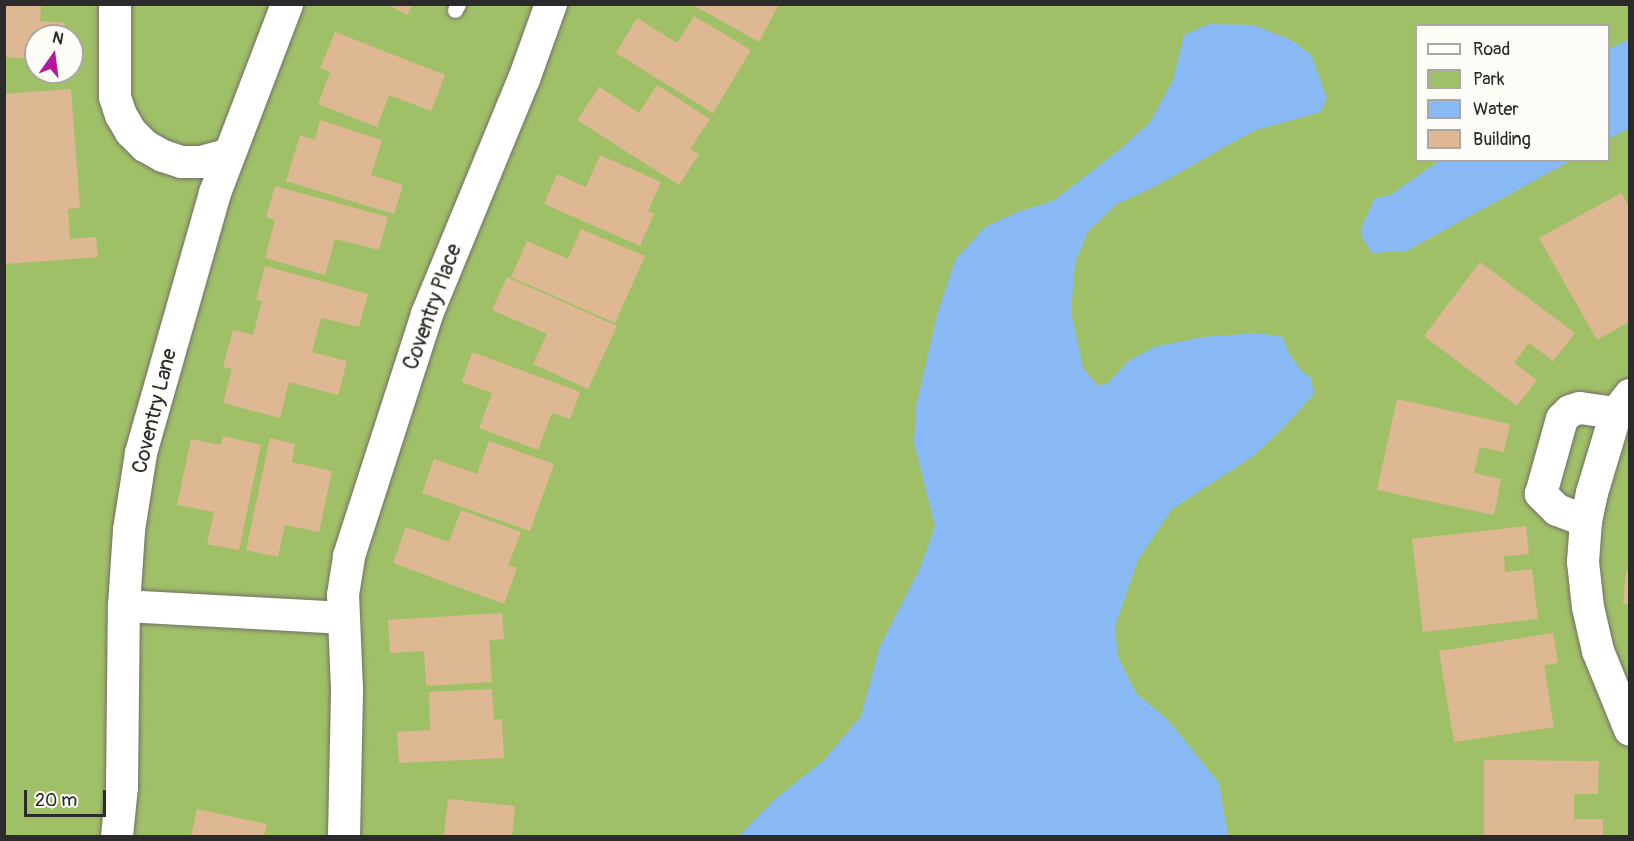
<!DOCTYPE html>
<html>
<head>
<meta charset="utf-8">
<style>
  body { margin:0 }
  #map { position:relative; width:1634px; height:841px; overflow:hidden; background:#f7ecd9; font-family:Pangolin,sans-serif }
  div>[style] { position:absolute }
  .green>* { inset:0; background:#a0c068 }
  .water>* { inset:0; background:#8abaf6 }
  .building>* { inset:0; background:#ddb892 }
  .roads { filter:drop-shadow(0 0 2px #726f68) drop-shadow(0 0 2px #726f68) }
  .lane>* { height:15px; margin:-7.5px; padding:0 7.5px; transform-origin:7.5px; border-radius:7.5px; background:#fff }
  .street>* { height:32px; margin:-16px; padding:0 16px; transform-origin:16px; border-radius:16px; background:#fff }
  span { translate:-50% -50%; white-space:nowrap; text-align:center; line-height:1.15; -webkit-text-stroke:4.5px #fdfcf7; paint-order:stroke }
  .street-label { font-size:21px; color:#2b2b2b }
  .frame { position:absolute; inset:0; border:6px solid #2b2b2b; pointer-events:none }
  .legend { position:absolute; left:1415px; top:24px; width:195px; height:138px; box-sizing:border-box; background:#fdfcf7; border:2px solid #a9a8a5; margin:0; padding:8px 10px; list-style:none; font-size:18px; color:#2b2b2b }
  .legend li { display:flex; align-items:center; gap:12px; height:30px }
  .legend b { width:30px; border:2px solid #a9a8a5 }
  .north { position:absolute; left:24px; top:24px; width:60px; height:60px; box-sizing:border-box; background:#fdfcf7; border:2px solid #a9a8a5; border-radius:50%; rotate:14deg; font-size:16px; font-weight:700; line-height:24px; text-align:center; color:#2b2b2b }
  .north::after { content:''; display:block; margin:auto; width:21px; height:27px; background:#b5179e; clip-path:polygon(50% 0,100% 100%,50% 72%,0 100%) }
  .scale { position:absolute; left:24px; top:790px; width:82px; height:27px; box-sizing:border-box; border:3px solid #2b2b2b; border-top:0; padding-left:8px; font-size:18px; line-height:21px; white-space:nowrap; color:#2b2b2b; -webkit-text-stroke:4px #fdfcf7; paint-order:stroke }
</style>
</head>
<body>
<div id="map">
  <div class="green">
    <i style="clip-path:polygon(evenodd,5px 5px,1629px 5px,1629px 836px,5px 836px,5px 5px,1416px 26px,1608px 26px,1608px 160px,1416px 160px,1416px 26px,5px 5px,36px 36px,72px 36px,72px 72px,36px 72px,36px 36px)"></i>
  </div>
  <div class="water">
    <i style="clip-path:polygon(1209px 24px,1253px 25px,1291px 40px,1311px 55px,1327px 99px,1320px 112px,1253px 131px,1154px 187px,1117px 204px,1088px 231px,1075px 263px,1071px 312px,1083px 368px,1097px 385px,1107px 384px,1128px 361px,1154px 347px,1202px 337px,1257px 333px,1283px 337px,1288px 352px,1301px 371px,1311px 378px,1314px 394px,1280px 431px,1252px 457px,1172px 509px,1138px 560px,1115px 626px,1118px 657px,1136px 693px,1168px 720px,1219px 783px,1228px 836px,739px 836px,775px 799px,823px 761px,861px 716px,880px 646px,920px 568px,935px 526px,914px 443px,916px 406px,937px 315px,955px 260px,985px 227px,1017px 212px,1053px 201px,1118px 151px,1150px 122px,1173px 80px,1184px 35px)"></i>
    <i style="clip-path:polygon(1629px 39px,1629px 128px,1609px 139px,1609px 49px)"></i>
    <i style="clip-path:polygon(1439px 161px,1439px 160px,1570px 161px,1406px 251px,1372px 253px,1362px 237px,1361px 228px,1375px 198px,1390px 195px)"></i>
  </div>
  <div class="building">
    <i style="clip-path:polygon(4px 4px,41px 4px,40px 21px,65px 23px,65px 36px,36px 36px,36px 59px,4px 57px)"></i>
    <i style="clip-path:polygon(387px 4px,413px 4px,407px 15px)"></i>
    <i style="clip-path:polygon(691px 4px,779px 4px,759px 42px)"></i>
    <i style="clip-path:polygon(694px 16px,751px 50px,713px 113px,616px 53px,637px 18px,677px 43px)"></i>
    <i style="clip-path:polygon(335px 32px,445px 75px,431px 111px,389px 95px,377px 127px,318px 104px,330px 72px,320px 68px)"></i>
    <i style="clip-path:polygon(657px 85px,710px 119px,690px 149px,699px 154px,679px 185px,577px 120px,599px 87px,639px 113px)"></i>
    <i style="clip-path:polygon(71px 89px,80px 208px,68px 209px,70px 239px,96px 237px,98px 257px,4px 264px,4px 94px)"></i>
    <i style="clip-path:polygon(320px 120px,382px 140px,371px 175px,403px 185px,394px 214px,286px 181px,300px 135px,315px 140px)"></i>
    <i style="clip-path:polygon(600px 155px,661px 182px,648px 211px,654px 214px,640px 246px,544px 204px,557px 174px,586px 187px)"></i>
    <i style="clip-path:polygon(275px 186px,388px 217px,379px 250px,335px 239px,325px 275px,265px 258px,275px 220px,266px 217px)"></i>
    <i style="clip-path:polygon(1621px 193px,1630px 208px,1630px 321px,1597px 340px,1539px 238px)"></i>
    <i style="clip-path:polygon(581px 229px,645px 256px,615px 323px,511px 277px,527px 241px,568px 259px)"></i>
    <i style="clip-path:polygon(1480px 262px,1575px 333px,1553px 361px,1529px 343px,1514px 363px,1537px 380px,1517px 406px,1424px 336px)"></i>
    <i style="clip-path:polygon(265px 266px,368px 294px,359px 327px,321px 318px,312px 352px,347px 361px,338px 395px,289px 382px,280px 418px,223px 403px,232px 369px,223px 367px,233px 330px,253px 335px,262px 301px,256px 300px)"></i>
    <i style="clip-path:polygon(507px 277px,617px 326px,588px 389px,533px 364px,547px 334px,492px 310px)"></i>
    <i style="clip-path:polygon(472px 352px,580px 392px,570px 419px,552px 413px,538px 450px,479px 428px,492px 393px,462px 382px)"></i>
    <i style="clip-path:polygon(1397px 399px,1510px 424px,1504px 452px,1480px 447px,1474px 473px,1501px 479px,1494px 515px,1377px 490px)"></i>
    <i style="clip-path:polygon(223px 436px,261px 445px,239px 550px,207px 544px,214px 512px,177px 505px,191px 439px,221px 445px)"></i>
    <i style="clip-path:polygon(270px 438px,295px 444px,292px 462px,332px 471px,319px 532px,285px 525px,278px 557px,246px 550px)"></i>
    <i style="clip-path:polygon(489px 441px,554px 464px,530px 531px,422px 493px,434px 459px,477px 474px)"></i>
    <i style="clip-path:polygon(461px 510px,521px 532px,508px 565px,517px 568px,504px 604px,393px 563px,406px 527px,449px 542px)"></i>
    <i style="clip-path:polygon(1526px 526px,1529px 554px,1504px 556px,1505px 572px,1532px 569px,1538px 619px,1423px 632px,1412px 539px)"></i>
    <i style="clip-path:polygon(1626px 571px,1630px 571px,1630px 604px,1623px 604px)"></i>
    <i style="clip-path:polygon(502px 613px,504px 639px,489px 640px,492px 682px,426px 686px,424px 651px,390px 653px,388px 620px)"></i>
    <i style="clip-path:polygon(1553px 633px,1558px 663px,1544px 665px,1554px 727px,1454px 742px,1439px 651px)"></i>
    <i style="clip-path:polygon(492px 689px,494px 720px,502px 719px,504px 758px,399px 763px,397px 732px,430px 730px,429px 692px)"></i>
    <i style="clip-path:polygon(1484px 760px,1599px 761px,1598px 794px,1574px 794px,1574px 819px,1603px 819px,1603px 836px,1484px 836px)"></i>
    <i style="clip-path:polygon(448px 799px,515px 806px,512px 836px,444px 836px)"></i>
    <i style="clip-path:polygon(197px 809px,267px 824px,264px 836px,191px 836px)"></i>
  </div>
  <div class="roads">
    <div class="lane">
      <i style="left:455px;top:10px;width:7px;rotate:-63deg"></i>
    </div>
    <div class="street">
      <i style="left:115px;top:4px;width:93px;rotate:90deg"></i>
      <i style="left:115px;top:97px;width:19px;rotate:72deg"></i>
      <i style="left:121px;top:115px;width:20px;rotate:60deg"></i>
      <i style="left:131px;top:132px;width:20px;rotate:45deg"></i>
      <i style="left:145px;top:146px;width:21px;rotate:29deg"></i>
      <i style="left:163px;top:156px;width:19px;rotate:18deg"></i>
      <i style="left:181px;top:162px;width:20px"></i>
      <i style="left:201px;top:162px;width:27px;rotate:-15deg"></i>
      <i style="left:1630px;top:395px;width:23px;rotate:128deg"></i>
      <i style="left:1616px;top:413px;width:84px;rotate:106.7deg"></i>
      <i style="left:1592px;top:493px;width:29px;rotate:102deg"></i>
      <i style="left:1586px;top:521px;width:41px;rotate:94.2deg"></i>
      <i style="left:1583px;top:562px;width:45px;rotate:83.7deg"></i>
      <i style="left:1588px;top:607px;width:45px;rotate:77.2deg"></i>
      <i style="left:1598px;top:651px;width:85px;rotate:67.9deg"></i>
      <i style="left:1586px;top:521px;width:31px;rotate:-159deg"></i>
      <i style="left:1557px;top:510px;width:23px;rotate:-135deg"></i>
      <i style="left:1541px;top:494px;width:78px;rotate:-74.4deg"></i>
      <i style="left:1562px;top:419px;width:11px;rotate:-45deg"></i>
      <i style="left:1570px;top:411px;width:10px;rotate:-17deg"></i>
      <i style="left:1580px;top:408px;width:36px;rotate:8deg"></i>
      <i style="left:124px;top:606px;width:219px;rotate:3.1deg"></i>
      <i style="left:117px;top:836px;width:49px;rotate:-84.2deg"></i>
      <i style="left:122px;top:787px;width:181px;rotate:-89.4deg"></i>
      <i style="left:124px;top:606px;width:76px;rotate:-86.2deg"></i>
      <i style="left:129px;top:530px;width:78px;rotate:-81.1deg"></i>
      <i style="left:141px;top:453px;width:270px;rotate:-74.1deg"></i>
      <i style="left:215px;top:193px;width:202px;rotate:-69.1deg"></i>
      <i style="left:344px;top:836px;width:147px;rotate:-88.8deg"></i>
      <i style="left:347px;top:689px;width:94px;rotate:-92.4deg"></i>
      <i style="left:343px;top:595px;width:39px;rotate:-81deg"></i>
      <i style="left:349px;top:556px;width:254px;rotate:-72.1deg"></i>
      <i style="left:427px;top:314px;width:254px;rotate:-67.6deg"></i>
      <i style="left:524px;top:79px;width:80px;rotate:-70.2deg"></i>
    </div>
  </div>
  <div class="street-label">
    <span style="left:433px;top:307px;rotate:-70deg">Coventry Place</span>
    <span style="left:155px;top:411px;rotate:-76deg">Coventry Lane</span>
  </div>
  <div class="frame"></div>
  <ul class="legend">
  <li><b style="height:8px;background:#fff"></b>Road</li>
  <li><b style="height:16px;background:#a0c068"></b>Park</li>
  <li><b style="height:16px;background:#8abaf6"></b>Water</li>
  <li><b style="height:16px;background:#ddb892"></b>Building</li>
  </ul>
  <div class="north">N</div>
  <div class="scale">20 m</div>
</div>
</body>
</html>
